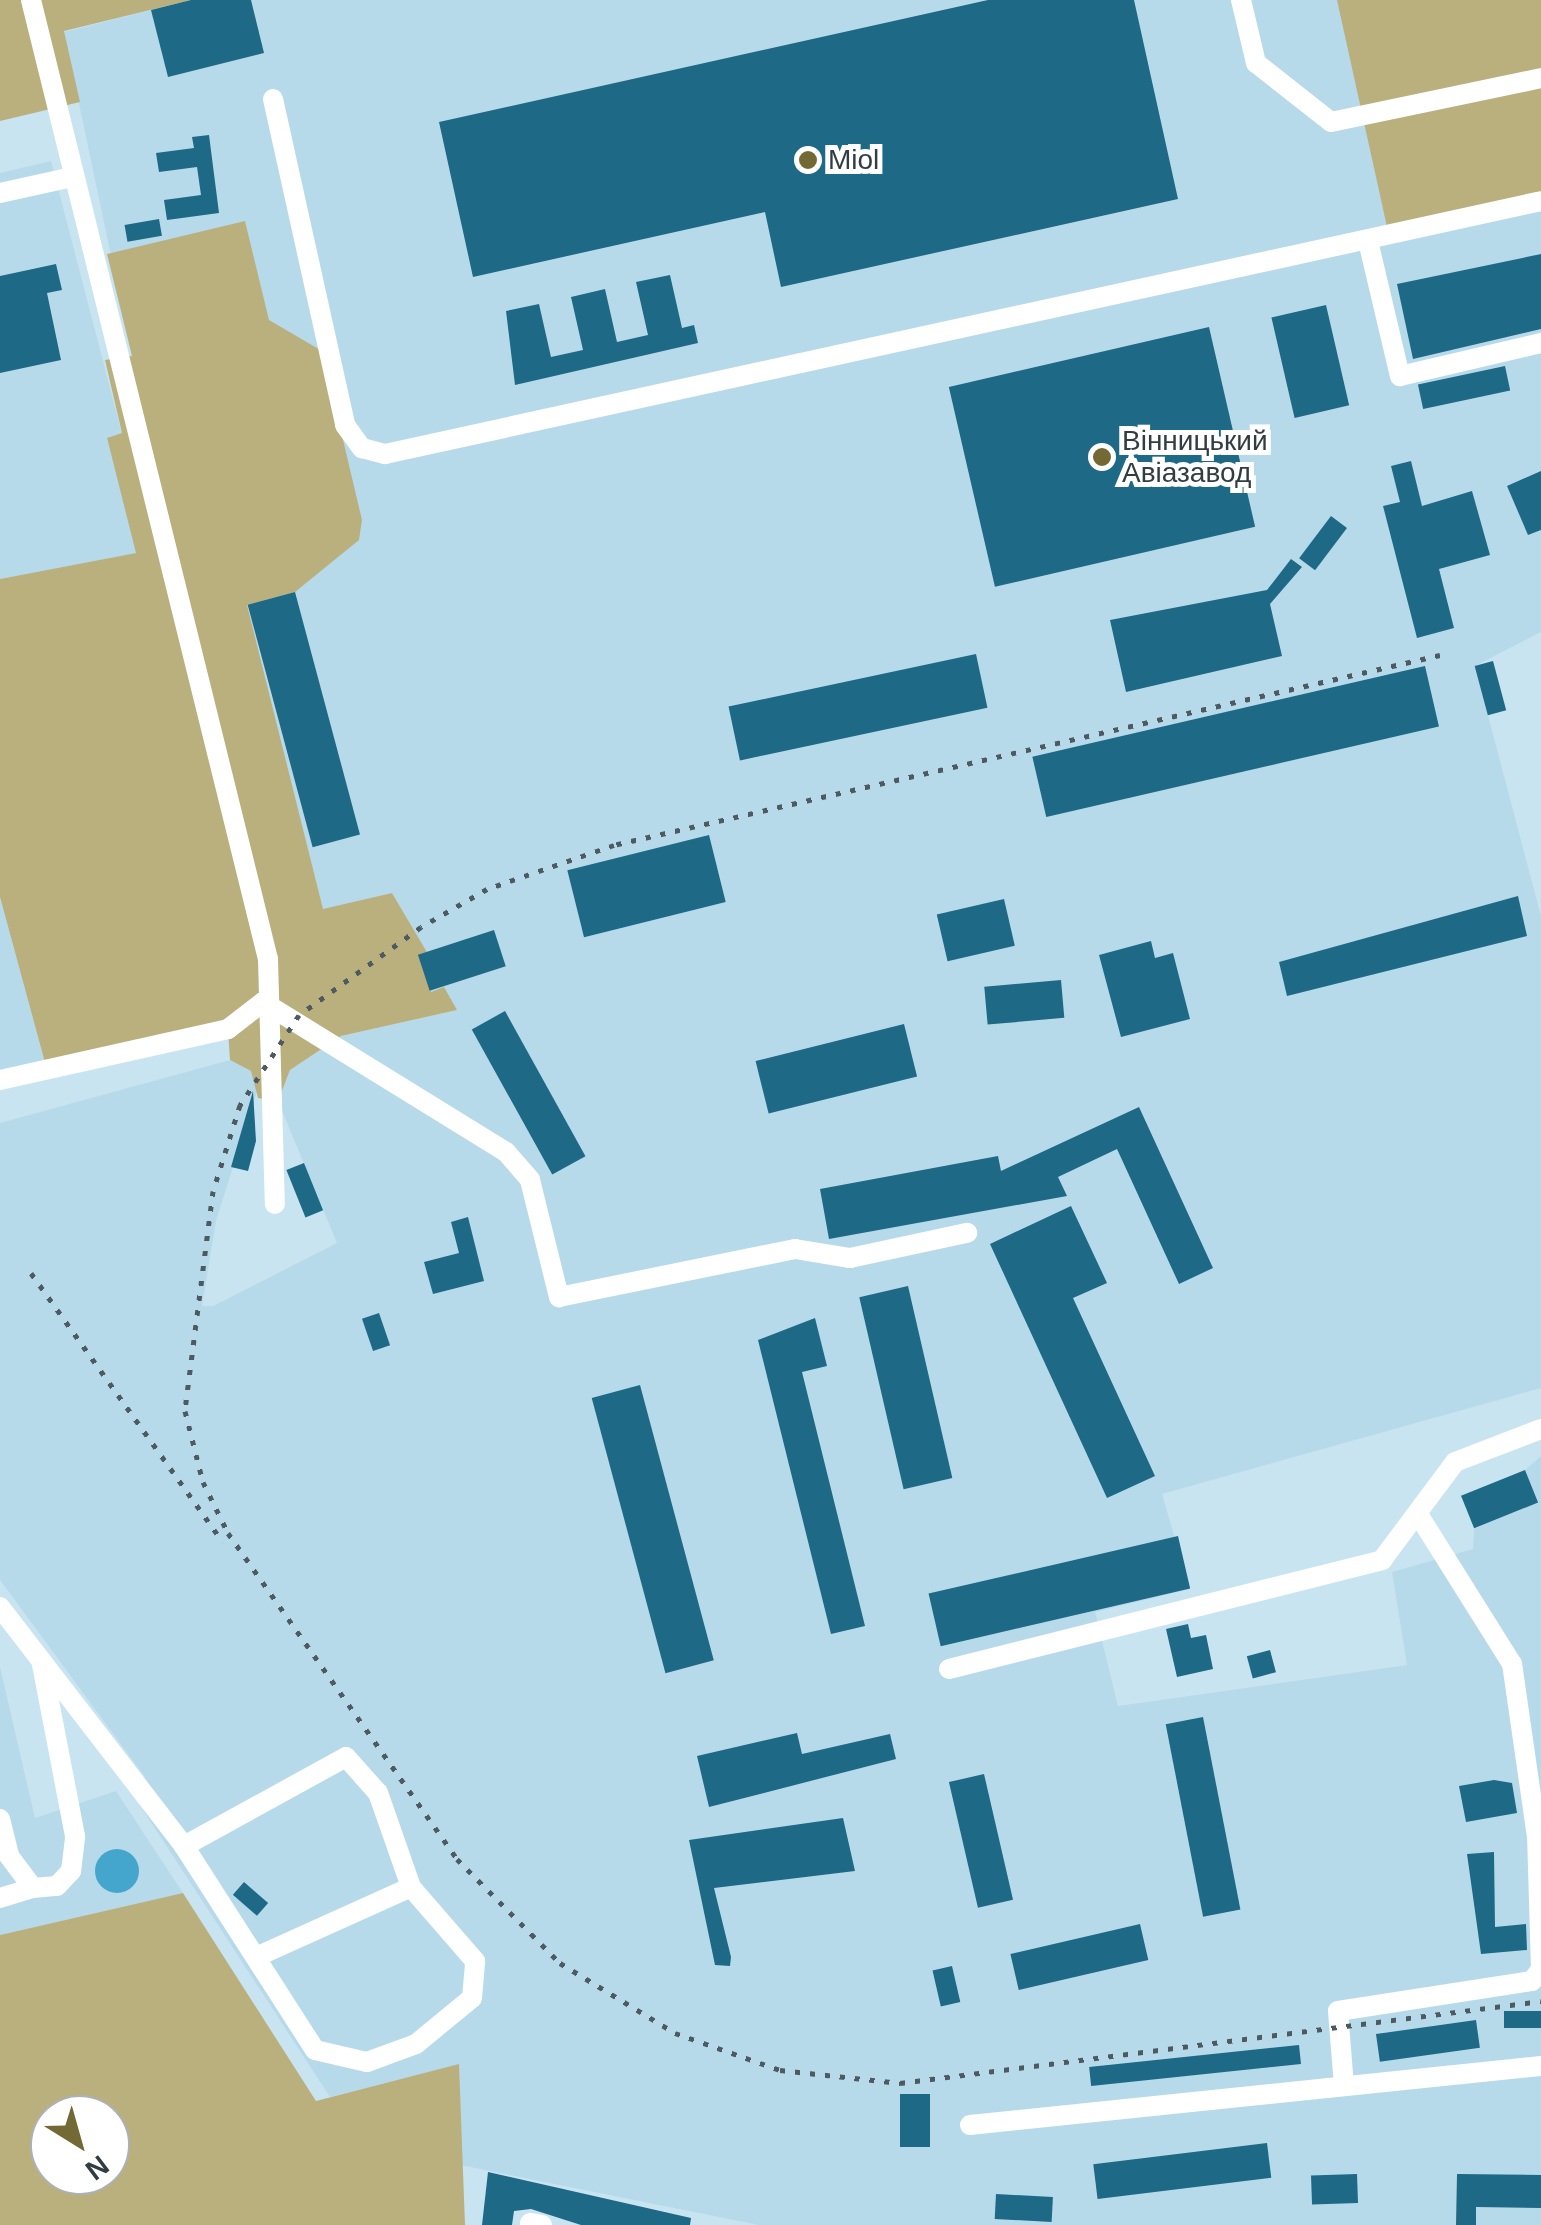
<!DOCTYPE html>
<html>
<head>
<meta charset="utf-8">
<style>
  body { margin:0 }
  #map { position:relative; width:1541px; height:2225px; overflow:hidden; background:#c9e4f1; font-family:Arial,sans-serif }
  div>[style] { position:absolute }
  .built>* { inset:0; background:#b7daeb }
  .green>* { inset:0; background:#bab07d }
  .water>* { inset:0; background:#45a6cd }
  .round { border-radius:50% }
  .building>* { inset:0; background:#1d6986; transform-origin:0 0 }
  .minor>* { height:20px; margin:-10px; padding:0 10px; transform-origin:10px; border-radius:10px; background:#fff }
  .rail>* { height:5px; margin-top:-2.5px; transform-origin:0; background:repeating-linear-gradient(90deg,#4d5a61 0 5px,transparent 0 15px) }
  .dots>* { width:28px; height:28px; translate:-50% -50%; box-sizing:border-box; border:5px solid #fff; border-radius:50% }
  span { translate:-50% -50%; white-space:nowrap; text-align:center; line-height:1.15; -webkit-text-stroke:10px #fff; paint-order:stroke }
  .poi-label { font-size:28px; color:#323d42 }
  .left { translate:0 -50%; text-align:left }
  .north { position:absolute; left:30px; top:2095px; width:100px; height:100px; box-sizing:border-box; background:#fff; border:2px solid #adb1b3; border-radius:50%; rotate:143deg; font-size:28px; font-weight:700; line-height:40px; text-align:center; color:#323d42 }
  .north::after { content:''; display:block; margin:auto; width:35px; height:45px; background:#736935; clip-path:polygon(50% 0,100% 100%,50% 72%,0 100%) }
</style>
</head>
<body>
<div id="map">
  <div class="built">
    <i style="clip-path:polygon(191px 0,1541px 0,1541px 632px,1475px 666px,1541px 916px,1541px 1388px,1162px 1494px,1190px 1589px,1095px 1612px,1118px 1706px,1407px 1665px,1392px 1572px,1473px 1549px,1474px 1529px,1538px 1502px,1525px 1470px,1541px 1456px,1541px 2225px,759px 2225px,460px 2165px,458px 2065px,330px 2097px,130px 1790px,145px 1777px,0 1580px,0 1123px,230px 1060px,251px 1071px,259px 1085px,216px 1221px,202px 1306px,213px 1306px,337px 1243px,278px 1101px,290px 1070px,341px 1036px,457px 1010px,431px 992px,419px 957px,427px 953px,392px 893px,323px 910px,132px 356px,64px 32px)"></i>
    <i style="clip-path:polygon(51px 161px,122px 434px,107px 439px,137px 553px,0 579px,0 173px)"></i>
    <i style="clip-path:polygon(0 897px,47px 1070px,0 1080px)"></i>
    <i style="clip-path:polygon(0 1667px,35px 1818px,116px 1791px,183px 1893px,0 1935px)"></i>
  </div>
  <div class="green">
    <i style="clip-path:polygon(0 0,191px 0,64px 31px,80px 102px,0 121px)"></i>
    <i style="clip-path:polygon(1337px 0,1541px 0,1541px 201px,1389px 236px)"></i>
    <i style="clip-path:polygon(245px 221px,269px 320px,322px 351px,362px 520px,359px 540px,295px 592px,247px 605px,323px 909px,392px 893px,428px 954px,419px 957px,431px 992px,444px 987px,457px 1010px,341px 1036px,290px 1070px,278px 1101px,258px 1098px,251px 1071px,230px 1060px,228px 1030px,47px 1070px,0 897px,0 579px,136px 553px,107px 438px,122px 433px,105px 360px,132px 356px,107px 254px)"></i>
    <i style="clip-path:polygon(evenodd,183px 1893px,316px 2101px,459px 2064px,465px 2225px,0 2225px,0 1935px,183px 1893px,50px 2115px,110px 2115px,110px 2175px,50px 2175px,50px 2115px)"></i>
  </div>
  <div class="water">
    <i class="round" style="left:95px;top:1849px;width:44px;height:44px"></i>
  </div>
  <div class="building">
    <i style="clip-path:polygon(191px 0,251px 0,264px 53px,168px 77px,151px 10px)"></i>
    <i style="clip-path:polygon(988px 0,1134px 0,1178px 199px,781px 287px,765px 212px,473px 277px,439px 122px)"></i>
    <i style="clip-path:polygon(209px 135px,219px 213px,167px 220px,164px 200px,201px 195px,197px 167px,159px 172px,156px 153px,194px 148px,192px 137px)"></i>
    <i style="left:159px;top:219px;width:17px;height:35px;rotate:80deg"></i>
    <i style="clip-path:polygon(1541px 254px,1541px 329px,1413px 359px,1397px 284px)"></i>
    <i style="clip-path:polygon(56px 264px,62px 290px,47px 293px,61px 360px,0 373px,0 276px)"></i>
    <i style="clip-path:polygon(670px 275px,682px 328px,694px 325px,698px 343px,515px 385px,506px 311px,539px 304px,551px 357px,583px 350px,571px 297px,605px 289px,617px 342px,648px 335px,636px 282px)"></i>
    <i style="left:1326px;top:305px;width:103px;height:56px;rotate:77deg"></i>
    <i style="left:1209px;top:327px;width:205px;height:267px;rotate:77deg"></i>
    <i style="left:1505px;top:366px;width:25px;height:89px;rotate:78deg"></i>
    <i style="clip-path:polygon(1411px 461px,1422px 506px,1472px 491px,1490px 555px,1439px 569px,1454px 628px,1417px 638px,1383px 506px,1400px 502px,1391px 466px)"></i>
    <i style="clip-path:polygon(1541px 471px,1541px 530px,1528px 535px,1507px 486px)"></i>
    <i style="left:1331px;top:516px;width:20px;height:53px;rotate:37deg"></i>
    <i style="clip-path:polygon(1291px 559px,1302px 567px,1270px 604px,1282px 656px,1126px 692px,1110px 620px,1267px 590px)"></i>
    <i style="left:295px;top:592px;width:251px;height:49px;rotate:75deg"></i>
    <i style="left:976px;top:654px;width:55px;height:253px;rotate:78deg"></i>
    <i style="left:1493px;top:661px;width:51px;height:19px;rotate:75deg"></i>
    <i style="left:1425px;top:666px;width:62px;height:403px;rotate:77deg"></i>
    <i style="left:709px;top:835px;width:69px;height:146px;rotate:76deg"></i>
    <i style="clip-path:polygon(1518px 896px,1527px 936px,1287px 996px,1279px 962px)"></i>
    <i style="left:1004px;top:899px;width:48px;height:69px;rotate:77deg"></i>
    <i style="left:494px;top:930px;width:38px;height:80px;rotate:72deg"></i>
    <i style="clip-path:polygon(1151px 941px,1155px 958px,1173px 953px,1190px 1019px,1121px 1037px,1099px 955px)"></i>
    <i style="left:1061px;top:980px;width:38px;height:77px;rotate:85deg"></i>
    <i style="left:505px;top:1011px;width:166px;height:38px;rotate:61deg"></i>
    <i style="left:904px;top:1024px;width:54px;height:153px;rotate:76deg"></i>
    <i style="clip-path:polygon(253px 1091px,256px 1141px,248px 1171px,231px 1167px)"></i>
    <i style="clip-path:polygon(1139px 1107px,1213px 1268px,1179px 1284px,1117px 1149px,1058px 1177px,1067px 1196px,829px 1239px,820px 1189px,998px 1156px,1001px 1171px)"></i>
    <i style="left:304px;top:1163px;width:51px;height:19px;rotate:68deg"></i>
    <i style="clip-path:polygon(1071px 1206px,1107px 1283px,1073px 1298px,1155px 1476px,1107px 1498px,990px 1244px)"></i>
    <i style="clip-path:polygon(468px 1217px,484px 1281px,433px 1294px,424px 1262px,459px 1253px,451px 1222px)"></i>
    <i style="left:908px;top:1286px;width:197px;height:50px;rotate:77deg"></i>
    <i style="left:379px;top:1313px;width:34px;height:18px;rotate:71deg"></i>
    <i style="clip-path:polygon(815px 1318px,827px 1366px,802px 1372px,865px 1626px,831px 1634px,758px 1340px)"></i>
    <i style="left:640px;top:1385px;width:285px;height:50px;rotate:75deg"></i>
    <i style="left:1525px;top:1470px;width:35px;height:69px;rotate:68deg"></i>
    <i style="left:1178px;top:1536px;width:54px;height:256px;rotate:77deg"></i>
    <i style="clip-path:polygon(1188px 1624px,1191px 1638px,1206px 1635px,1213px 1669px,1177px 1677px,1166px 1629px)"></i>
    <i style="left:1270px;top:1650px;width:23px;height:24px;rotate:75deg"></i>
    <i style="left:1203px;top:1717px;width:196px;height:38px;rotate:79deg"></i>
    <i style="clip-path:polygon(797px 1733px,802px 1754px,890px 1734px,896px 1759px,709px 1807px,697px 1756px)"></i>
    <i style="left:984px;top:1774px;width:129px;height:36px;rotate:77deg"></i>
    <i style="clip-path:polygon(1494px 1780px,1512px 1783px,1517px 1813px,1466px 1822px,1459px 1786px)"></i>
    <i style="clip-path:polygon(843px 1818px,855px 1871px,714px 1888px,731px 1957px,730px 1966px,715px 1965px,689px 1840px)"></i>
    <i style="clip-path:polygon(1494px 1852px,1495px 1927px,1526px 1924px,1527px 1950px,1481px 1954px,1467px 1854px)"></i>
    <i style="left:244px;top:1882px;width:32px;height:17px;rotate:41deg"></i>
    <i style="left:1140px;top:1924px;width:37px;height:133px;rotate:77deg"></i>
    <i style="left:952px;top:1966px;width:37px;height:20px;rotate:77deg"></i>
    <i style="left:1541px;top:2011px;width:17px;height:37px;rotate:90deg"></i>
    <i style="left:1476px;top:2020px;width:28px;height:101px;rotate:82deg"></i>
    <i style="left:1299px;top:2045px;width:19px;height:211px;rotate:84deg"></i>
    <i style="left:900px;top:2094px;width:30px;height:53px"></i>
    <i style="left:1267px;top:2143px;width:35px;height:175px;rotate:83deg"></i>
    <i style="clip-path:polygon(488px 2172px,691px 2218px,690px 2225px,581px 2225px,531px 2209px,514px 2211px,512px 2225px,482px 2225px)"></i>
    <i style="left:1357px;top:2174px;width:29px;height:46px;rotate:88deg"></i>
    <i style="clip-path:polygon(1457px 2174px,1541px 2175px,1541px 2208px,1476px 2207px,1476px 2225px,1456px 2225px)"></i>
    <i style="left:996px;top:2194px;width:57px;height:25px;rotate:3deg"></i>
  </div>
  <div class="minor">
    <i style="left:31px;top:0;width:988px;rotate:76.12deg"></i>
    <i style="left:268px;top:959px;width:245px;rotate:88.4deg"></i>
    <i style="left:1241px;top:0;width:65px;rotate:76.6deg"></i>
    <i style="left:1256px;top:63px;width:95px;rotate:38.2deg"></i>
    <i style="left:1331px;top:122px;width:215px;rotate:-11.8deg"></i>
    <i style="left:273px;top:99px;width:334px;rotate:77.5deg"></i>
    <i style="left:345px;top:425px;width:29px;rotate:54deg"></i>
    <i style="left:362px;top:448px;width:24px;rotate:15deg"></i>
    <i style="left:385px;top:454px;width:1183px;rotate:-12.34deg"></i>
    <i style="left:0;top:193px;width:74px;rotate:-12.5deg"></i>
    <i style="left:1368px;top:241px;width:139px;rotate:76.7deg"></i>
    <i style="left:1400px;top:376px;width:145px;rotate:-13.2deg"></i>
    <i style="left:263px;top:1002px;width:286px;rotate:31.7deg"></i>
    <i style="left:506px;top:1152px;width:37px;rotate:49deg"></i>
    <i style="left:530px;top:1180px;width:121px;rotate:76.1deg"></i>
    <i style="left:559px;top:1297px;width:241px;rotate:-11.5deg"></i>
    <i style="left:795px;top:1249px;width:56px;rotate:9.3deg"></i>
    <i style="left:850px;top:1258px;width:120px;rotate:-12.1deg"></i>
    <i style="left:0;top:1080px;width:234px;rotate:-12.6deg"></i>
    <i style="left:228px;top:1029px;width:44px;rotate:-37.6deg"></i>
    <i style="left:0;top:1607px;width:302px;rotate:52.4deg"></i>
    <i style="left:184px;top:1846px;width:242px;rotate:57.3deg"></i>
    <i style="left:315px;top:2050px;width:53px;rotate:13deg"></i>
    <i style="left:367px;top:2062px;width:52px;rotate:-20.2deg"></i>
    <i style="left:416px;top:2044px;width:72px;rotate:-39.4deg"></i>
    <i style="left:472px;top:1998px;width:37px;rotate:-85deg"></i>
    <i style="left:475px;top:1961px;width:98px;rotate:-130.9deg"></i>
    <i style="left:411px;top:1887px;width:100px;rotate:-109.3deg"></i>
    <i style="left:378px;top:1793px;width:48px;rotate:-131.6deg"></i>
    <i style="left:346px;top:1757px;width:185px;rotate:151.2deg"></i>
    <i style="left:949px;top:1669px;width:447px;rotate:-14.1deg"></i>
    <i style="left:1382px;top:1560px;width:122px;rotate:-53.3deg"></i>
    <i style="left:1455px;top:1462px;width:92px;rotate:-21deg"></i>
    <i style="left:0;top:1819px;width:38px;rotate:76deg"></i>
    <i style="left:9px;top:1856px;width:40px;rotate:53deg"></i>
    <i style="left:33px;top:1888px;width:24px;rotate:-5deg"></i>
    <i style="left:57px;top:1886px;width:21px;rotate:-47deg"></i>
    <i style="left:71px;top:1871px;width:35px;rotate:-83deg"></i>
    <i style="left:75px;top:1836px;width:179px;rotate:-100.9deg"></i>
    <i style="left:0;top:1898px;width:34px;rotate:-17deg"></i>
    <i style="left:256px;top:1957px;width:170px;rotate:-24.3deg"></i>
    <i style="left:1344px;top:2086px;width:75px;rotate:-94.6deg"></i>
    <i style="left:1338px;top:2011px;width:196px;rotate:-8.8deg"></i>
    <i style="left:1532px;top:1981px;width:15px;rotate:-53deg"></i>
    <i style="left:1541px;top:1969px;width:132px;rotate:-91.7deg"></i>
    <i style="left:1537px;top:1837px;width:175px;rotate:-98.2deg"></i>
    <i style="left:1512px;top:1664px;width:175px;rotate:-122.1deg"></i>
    <i style="left:970px;top:2125px;width:574px;rotate:-5.9deg"></i>
    <i style="left:530px;top:2223px;width:12px;rotate:9deg"></i>
  </div>
  <div class="rail">
    <i style="left:1440px;top:655px;width:848px;rotate:167.05deg"></i>
    <i style="left:614px;top:845px;width:134px;rotate:160.9deg"></i>
    <i style="left:487px;top:889px;width:76px;rotate:150.1deg"></i>
    <i style="left:421px;top:927px;width:150px;rotate:144.2deg"></i>
    <i style="left:299px;top:1015px;width:108px;rotate:123.2deg"></i>
    <i style="left:240px;top:1105px;width:90px;rotate:107.4deg"></i>
    <i style="left:213px;top:1191px;width:222px;rotate:97.3deg"></i>
    <i style="left:185px;top:1411px;width:73px;rotate:75.8deg"></i>
    <i style="left:203px;top:1482px;width:57px;rotate:63.9deg"></i>
    <i style="left:228px;top:1533px;width:398px;rotate:54.9deg"></i>
    <i style="left:457px;top:1859px;width:146px;rotate:45.3deg"></i>
    <i style="left:560px;top:1963px;width:135px;rotate:31.3deg"></i>
    <i style="left:675px;top:2033px;width:111px;rotate:19.4deg"></i>
    <i style="left:780px;top:2070px;width:121px;rotate:6.2deg"></i>
    <i style="left:900px;top:2083px;width:646px;rotate:-7.29deg"></i>
    <i style="left:31px;top:1273px;width:330px;rotate:54.5deg"></i>
  </div>
  <div class="dots">
    <i style="left:808px;top:160px;background:#736935"></i>
    <i style="left:1102px;top:457px;background:#736935"></i>
  </div>
  <div class="poi-label">
    <span class="left" style="left:828px;top:160px">Miol</span>
    <span class="left" style="left:1122px;top:457px">Вінницький<br>Авіазавод</span>
  </div>
  <div class="north">N</div>
</div>
</body>
</html>
